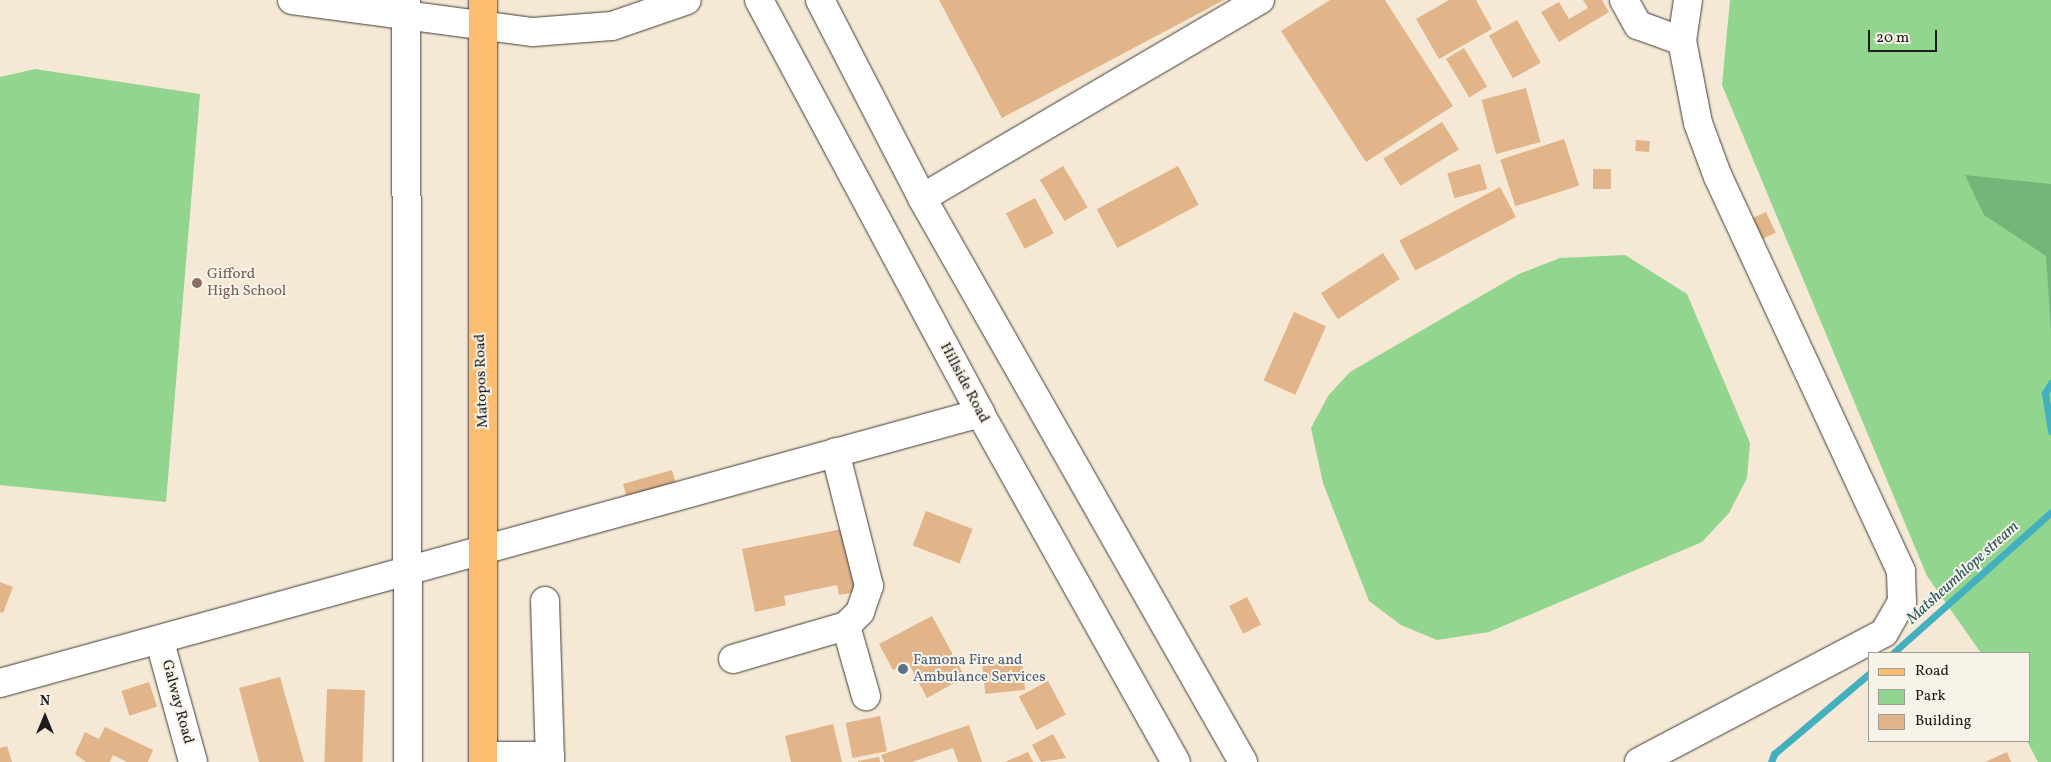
<!DOCTYPE html>
<html>
<head>
<meta charset="utf-8">
<style>
  body { margin:0 }
  #map { position:relative; width:2051px; height:762px; overflow:hidden; background:#f5e8d4; font-family:Vollkorn,serif }
  div>[style] { position:absolute }
  .green>* { inset:0; background:#91d58e }
  .forest>* { inset:0; background:#74b679 }
  .stream>* { height:7px; margin:-3.5px; padding:0 3.5px; transform-origin:3.5px; border-radius:3.5px; background:#43b0c0 }
  .building>* { inset:0; background:#e1b489; transform-origin:0 0 }
  .roads { filter:drop-shadow(0 0 1px #3d3b38) drop-shadow(0 0 1px #3d3b38) }
  .minor>* { height:28px; margin:-14px; padding:0 14px; transform-origin:14px; border-radius:14px; background:#fff }
  .major>* { height:28px; margin:-14px; padding:0 14px; transform-origin:14px; border-radius:14px; background:#febc70 }
  .dots>* { width:14px; height:14px; translate:-50% -50%; box-sizing:border-box; border:2px solid #f7f3e8; border-radius:50% }
  span { translate:-50% -50%; white-space:nowrap; text-align:center; line-height:1.15; -webkit-text-stroke:4px #f7f3e8; paint-order:stroke }
  .education-label { font-size:15px; color:#785e54 }
  .left { translate:0 -50%; text-align:left }
  .street-label { font-size:15px; color:#1c1c1c }
  .service-label { font-size:15px; color:#4e5e75 }
  .water-label { font-size:16px; color:#2c575e; font-style:italic }
  .legend { position:absolute; left:1868px; top:652px; width:162px; height:90px; box-sizing:border-box; background:#f7f3e8; border:1px solid #9f9d96; margin:0; padding:6px 9px; list-style:none; font-size:15px; color:#1c1c1c }
  .legend li { display:flex; align-items:center; gap:10px; height:25px }
  .legend b { width:25px; border:1px solid #9f9d96 }
  .north { position:absolute; left:20px; top:692px; width:50px; height:50px; -webkit-text-stroke:4px #f7f3e8; paint-order:stroke; rotate:0deg; font-size:14px; font-weight:700; line-height:20px; text-align:center; color:#1c1c1c }
  .north::after { content:''; display:block; margin:auto; width:18px; height:22px; background:#1c1c1c; clip-path:polygon(50% 0,100% 100%,50% 72%,0 100%) }
  .scale { position:absolute; left:1868px; top:30px; width:69px; height:22px; box-sizing:border-box; border:2px solid #1c1c1c; border-top:0; padding-left:6px; font-size:15px; line-height:18px; white-space:nowrap; color:#1c1c1c; -webkit-text-stroke:4px #f7f3e8; paint-order:stroke }
</style>
</head>
<body>
<div id="map">
  <div class="green">
    <i style="clip-path:polygon(1730px 0,2051px 0,2051px 762px,2038px 762px,2027px 741px,2030px 653px,1981px 653px,1927px 576px,1722px 85px)"></i>
    <i style="clip-path:polygon(35px 69px,200px 94px,166px 502px,0 485px,0 77px)"></i>
    <i style="clip-path:polygon(1625px 255px,1687px 294px,1750px 443px,1747px 478px,1729px 513px,1702px 542px,1489px 632px,1437px 640px,1401px 625px,1369px 601px,1323px 483px,1311px 428px,1328px 396px,1350px 372px,1519px 274px,1560px 258px)"></i>
  </div>
  <div class="forest">
    <i style="clip-path:polygon(1965px 175px,2051px 184px,2051px 333px,2046px 256px,1984px 215px)"></i>
  </div>
  <div class="stream">
    <i style="left:2051px;top:383px;width:12px;rotate:121deg"></i>
    <i style="left:2045px;top:393px;width:39px;rotate:81deg"></i>
    <i style="left:1893px;top:653px;width:212px;rotate:-41.7deg"></i>
    <i style="left:1771px;top:762px;width:9px;rotate:-69deg"></i>
    <i style="left:1774px;top:754px;width:126px;rotate:-40.2deg"></i>
  </div>
  <div class="building">
    <i style="clip-path:polygon(939px 0,1224px 0,1002px 118px)"></i>
    <i style="clip-path:polygon(1330px 0,1385px 0,1453px 106px,1366px 162px,1281px 31px)"></i>
    <i style="clip-path:polygon(1449px 0,1476px 0,1492px 29px,1439px 59px,1416px 19px)"></i>
    <i style="clip-path:polygon(1583px 0,1602px 0,1609px 12px,1559px 42px,1541px 12px,1559px 2px,1569px 19px,1588px 8px)"></i>
    <i style="left:1517px;top:20px;width:49px;height:32px;rotate:61deg"></i>
    <i style="left:1464px;top:48px;width:45px;height:21px;rotate:59deg"></i>
    <i style="left:1526px;top:88px;width:56px;height:46px;rotate:75deg"></i>
    <i style="left:1442px;top:122px;width:32px;height:69px;rotate:58deg"></i>
    <i style="left:1564px;top:139px;width:49px;height:67px;rotate:72deg"></i>
    <i style="left:1636px;top:140px;width:14px;height:11px;rotate:4deg"></i>
    <i style="left:1480px;top:164px;width:26px;height:34px;rotate:74deg"></i>
    <i style="left:1063px;top:166px;width:48px;height:27px;rotate:59deg"></i>
    <i style="left:1178px;top:166px;width:44px;height:92px;rotate:62deg"></i>
    <i style="left:1593px;top:169px;width:18px;height:20px"></i>
    <i style="left:1500px;top:187px;width:34px;height:114px;rotate:62deg"></i>
    <i style="left:1035px;top:198px;width:40px;height:33px;rotate:62deg"></i>
    <i style="left:1766px;top:212px;width:23px;height:22px;rotate:65deg"></i>
    <i style="left:1383px;top:253px;width:31px;height:74px;rotate:57deg"></i>
    <i style="left:1294px;top:312px;width:35px;height:75px;rotate:24deg"></i>
    <i style="left:672px;top:470px;width:19px;height:51px;rotate:74deg"></i>
    <i style="left:926px;top:511px;width:50px;height:37px;rotate:21deg"></i>
    <i style="clip-path:polygon(847px 528px,861px 591px,839px 595px,837px 585px,784px 596px,786px 605px,755px 612px,742px 549px)"></i>
    <i style="clip-path:polygon(0 582px,13px 587px,3px 613px,0 612px)"></i>
    <i style="left:1247px;top:597px;width:31px;height:20px;rotate:63deg"></i>
    <i style="clip-path:polygon(932px 616px,965px 677px,927px 698px,908px 662px,893px 670px,879px 644px)"></i>
    <i style="left:1022px;top:660px;width:30px;height:40px;rotate:84deg"></i>
    <i style="clip-path:polygon(280px 677px,304px 762px,259px 762px,239px 688px)"></i>
    <i style="left:1048px;top:681px;width:38px;height:33px;rotate:62deg"></i>
    <i style="left:149px;top:682px;width:26px;height:29px;rotate:72deg"></i>
    <i style="left:327px;top:689px;width:38px;height:73px;rotate:2deg"></i>
    <i style="left:880px;top:716px;width:36px;height:35px;rotate:79deg"></i>
    <i style="clip-path:polygon(833px 724px,842px 762px,791px 762px,785px 736px)"></i>
    <i style="clip-path:polygon(969px 725px,982px 762px,958px 762px,953px 748px,912px 762px,884px 762px,881px 755px)"></i>
    <i style="clip-path:polygon(105px 727px,153px 750px,148px 762px,127px 762px,113px 755px,110px 762px,86px 762px,75px 754px,85px 732px,99px 739px)"></i>
    <i style="clip-path:polygon(1053px 734px,1066px 758px,1041px 762px,1032px 745px)"></i>
    <i style="clip-path:polygon(7px 746px,12px 762px,0 762px,0 748px)"></i>
    <i style="clip-path:polygon(1028px 752px,1033px 762px,1005px 762px)"></i>
    <i style="clip-path:polygon(2007px 752px,2011px 762px,1985px 762px)"></i>
    <i style="clip-path:polygon(879px 757px,880px 762px,858px 762px,858px 761px)"></i>
  </div>
  <div class="roads">
    <div class="minor">
      <i style="left:292px;top:0;width:243px;rotate:7.6deg"></i>
      <i style="left:533px;top:32px;width:79px;rotate:-4.3deg"></i>
      <i style="left:612px;top:26px;width:79px;rotate:-19.1deg"></i>
      <i style="left:406px;top:0;width:762px;rotate:89.85deg"></i>
      <i style="left:759px;top:0;width:468px;rotate:61.8deg"></i>
      <i style="left:980px;top:413px;width:400px;rotate:60.7deg"></i>
      <i style="left:820px;top:0;width:223px;rotate:62.7deg"></i>
      <i style="left:922px;top:198px;width:649px;rotate:60.35deg"></i>
      <i style="left:1624px;top:0;width:29px;rotate:61deg"></i>
      <i style="left:1638px;top:25px;width:47px;rotate:20deg"></i>
      <i style="left:922px;top:198px;width:392px;rotate:-30.4deg"></i>
      <i style="left:545px;top:601px;width:161px;rotate:88.2deg"></i>
      <i style="left:846px;top:626px;width:73px;rotate:74.1deg"></i>
      <i style="left:160px;top:642px;width:124px;rotate:74.6deg"></i>
      <i style="left:733px;top:659px;width:118px;rotate:-16.3deg"></i>
      <i style="left:846px;top:626px;width:20px;rotate:-45deg"></i>
      <i style="left:860px;top:612px;width:28px;rotate:-71deg"></i>
      <i style="left:869px;top:586px;width:138px;rotate:-104.2deg"></i>
      <i style="left:0;top:683px;width:1017px;rotate:-15.4deg"></i>
      <i style="left:483px;top:756px;width:67px"></i>
      <i style="left:1639px;top:762px;width:277px;rotate:-27.8deg"></i>
      <i style="left:1884px;top:633px;width:36px;rotate:-60deg"></i>
      <i style="left:1902px;top:602px;width:31px;rotate:-92deg"></i>
      <i style="left:1901px;top:571px;width:434px;rotate:-114.9deg"></i>
      <i style="left:1718px;top:177px;width:58px;rotate:-110.3deg"></i>
      <i style="left:1698px;top:123px;width:84px;rotate:-101deg"></i>
      <i style="left:1682px;top:41px;width:41px;rotate:-81.7deg"></i>
    </div>
    <div class="major">
      <i style="left:483px;top:0;width:762px;rotate:90deg"></i>
    </div>
  </div>
  <div class="dots">
    <i style="left:197px;top:283px;background:#8d6e63"></i>
    <i style="left:903px;top:669px;background:#5c6f8a"></i>
  </div>
  <div class="education-label">
    <span class="left" style="left:207px;top:283px">Gifford<br>High School</span>
  </div>
  <div class="street-label">
    <span style="left:482px;top:381px;rotate:-92deg">Matopos Road</span>
    <span style="left:964px;top:383px;rotate:62deg">Hillside Road</span>
    <span style="left:177px;top:702px;rotate:75deg">Galway Road</span>
  </div>
  <div class="service-label">
    <span class="left" style="left:913px;top:669px">Famona Fire and<br>Ambulance Services</span>
  </div>
  <div class="water-label">
    <span style="left:1963px;top:573px;rotate:-42deg">Matsheumhlope stream</span>
  </div>
  <ul class="legend">
  <li><b style="height:6px;background:#febc70"></b>Road</li>
  <li><b style="height:14px;background:#91d58e"></b>Park</li>
  <li><b style="height:14px;background:#e1b489"></b>Building</li>
  </ul>
  <div class="north">N</div>
  <div class="scale">20 m</div>
</div>
</body>
</html>
